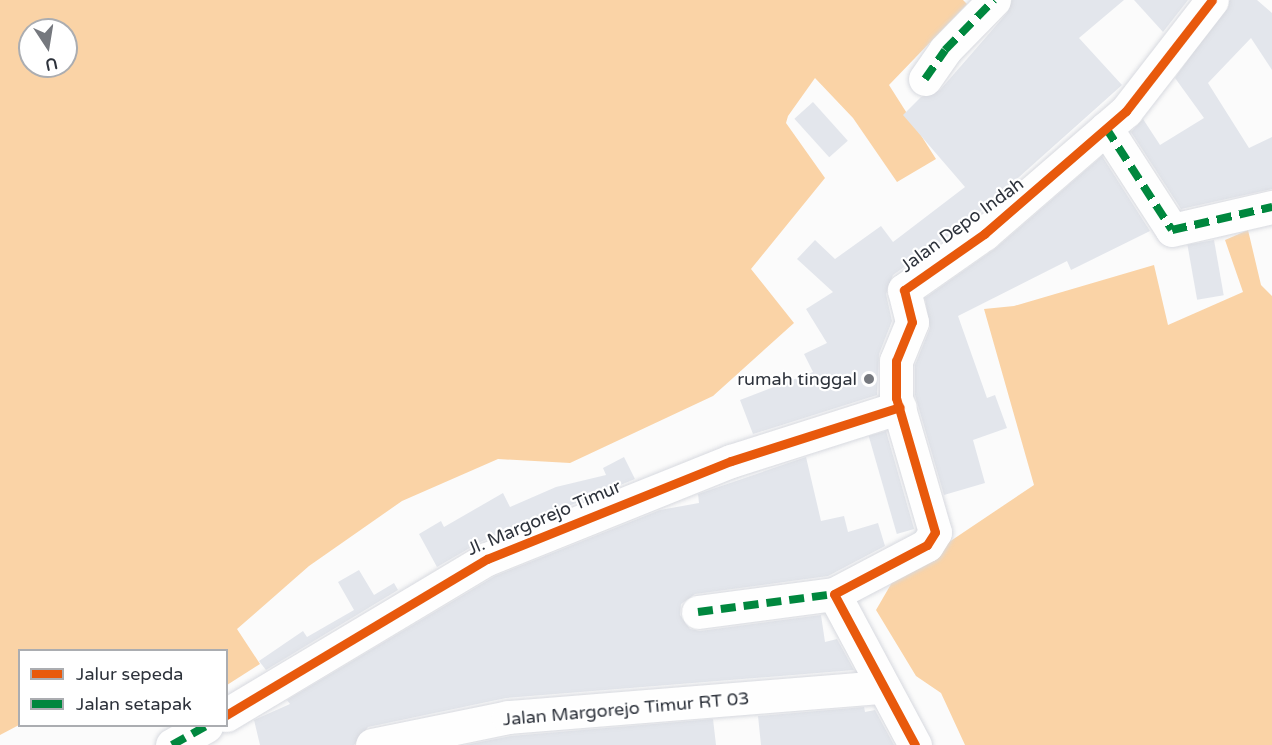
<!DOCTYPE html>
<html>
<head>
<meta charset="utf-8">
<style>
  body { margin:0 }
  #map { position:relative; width:1272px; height:745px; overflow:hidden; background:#fbfbfb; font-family:"Varela Round",sans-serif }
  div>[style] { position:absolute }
  .water>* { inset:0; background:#fad3a6 }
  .building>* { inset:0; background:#e3e6ec; transform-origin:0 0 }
  .roads { filter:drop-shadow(0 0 2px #d7d9df) drop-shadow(0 0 2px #d7d9df) }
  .minor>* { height:33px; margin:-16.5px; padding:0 16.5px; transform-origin:16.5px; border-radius:16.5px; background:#fefefe }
  .quiet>* { height:8px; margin-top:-4px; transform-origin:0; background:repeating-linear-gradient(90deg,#00873e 0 15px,transparent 0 23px) }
  .cycleway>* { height:9px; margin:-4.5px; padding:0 4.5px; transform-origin:4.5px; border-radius:4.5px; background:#e8590c }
  .dots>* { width:16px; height:16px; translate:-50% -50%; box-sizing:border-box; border:3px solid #fff; border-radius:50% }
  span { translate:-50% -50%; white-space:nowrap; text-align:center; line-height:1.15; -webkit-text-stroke:4.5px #fff; paint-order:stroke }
  .street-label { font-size:18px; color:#2d323b }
  .poi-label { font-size:18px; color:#2d323b }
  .right { translate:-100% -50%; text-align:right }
  .legend { position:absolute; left:18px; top:649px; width:210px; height:78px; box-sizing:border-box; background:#fff; border:2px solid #abadb1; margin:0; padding:8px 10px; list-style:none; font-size:18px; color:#2d323b }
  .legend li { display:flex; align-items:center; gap:12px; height:30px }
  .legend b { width:30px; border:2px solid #abadb1 }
  .north { position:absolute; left:18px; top:18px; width:60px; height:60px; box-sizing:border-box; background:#fff; border:2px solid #abadb1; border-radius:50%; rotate:168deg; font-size:16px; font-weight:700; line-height:24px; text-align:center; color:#2d323b }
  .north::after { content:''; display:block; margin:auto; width:21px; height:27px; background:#75787e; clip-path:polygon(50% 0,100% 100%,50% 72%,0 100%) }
</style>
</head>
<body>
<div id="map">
  <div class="water">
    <i style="clip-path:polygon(evenodd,0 0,963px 0,967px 4px,889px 85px,936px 159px,897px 182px,853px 118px,815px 78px,788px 116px,786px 123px,825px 178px,751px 269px,794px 323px,713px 396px,570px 463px,498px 459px,402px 501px,309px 566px,237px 629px,260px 664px,227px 685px,226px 650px,20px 650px,19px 725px,0 735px,0 0,30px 30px,66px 30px,66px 66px,30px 66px,30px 30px)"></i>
    <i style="clip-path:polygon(1248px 230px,1261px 285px,1272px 296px,1272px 745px,965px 745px,941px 693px,916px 676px,876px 610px,894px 579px,1034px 485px,984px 309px,1014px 306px,1154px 265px,1168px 325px,1243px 292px,1225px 240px)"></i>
  </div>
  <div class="building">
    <i style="clip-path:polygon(1012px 0,1124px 0,1079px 38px,1122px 85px,972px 219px,893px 275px,886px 294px,892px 321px,879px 354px,877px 395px,753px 434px,740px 400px,813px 372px,804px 354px,827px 343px,806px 309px,833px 292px,797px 259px,815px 240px,835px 259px,881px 226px,893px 242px,965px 187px,903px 115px,921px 97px,940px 90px,1007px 13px)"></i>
    <i style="clip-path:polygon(1134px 0,1188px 0,1163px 32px)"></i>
    <i style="clip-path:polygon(1230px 0,1257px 0,1272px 13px,1272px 70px,1251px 38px,1208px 83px,1249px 148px,1272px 137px,1272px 189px,1181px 209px,1131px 132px,1143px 119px,1160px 145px,1204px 118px,1175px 78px)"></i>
    <i style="left:813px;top:102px;width:52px;height:25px;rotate:48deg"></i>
    <i style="clip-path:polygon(1102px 156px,1150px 231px,1071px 270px,1067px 261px,958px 316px,987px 398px,995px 395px,1007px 428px,973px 440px,985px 483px,944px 495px,915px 395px,915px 365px,930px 328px,925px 298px,996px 248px)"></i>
    <i style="left:1214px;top:240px;width:56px;height:27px;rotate:80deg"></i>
    <i style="left:886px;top:431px;width:102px;height:18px;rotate:74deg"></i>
    <i style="clip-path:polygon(624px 457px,635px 479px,480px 542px,437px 567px,419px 534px,441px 521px,444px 527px,503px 493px,510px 507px,556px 487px,606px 475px,603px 468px)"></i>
    <i style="clip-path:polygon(806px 457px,821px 521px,844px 516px,848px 532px,878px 523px,885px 546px,828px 576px,695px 594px,681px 604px,680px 615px,690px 629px,700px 631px,821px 615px,825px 642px,837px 639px,854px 670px,506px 698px,368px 727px,354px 745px,260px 745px,254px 720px,290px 704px,287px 700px,495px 576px,660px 510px,699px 503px,698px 494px)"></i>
    <i style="clip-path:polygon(359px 570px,374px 595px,394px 583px,398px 590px,266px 670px,259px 661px,303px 631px,307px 637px,354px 610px,338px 582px)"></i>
    <i style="clip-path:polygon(864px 707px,865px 712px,875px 710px,894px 745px,761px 745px,758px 716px)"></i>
    <i style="clip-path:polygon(713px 719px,716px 745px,465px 745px,511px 736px)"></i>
  </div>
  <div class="roads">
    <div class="minor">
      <i style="left:925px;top:79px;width:35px;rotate:-55deg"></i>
      <i style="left:945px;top:50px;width:70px;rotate:-45.6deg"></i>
      <i style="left:1106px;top:128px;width:121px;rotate:57.1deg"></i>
      <i style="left:1172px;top:230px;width:103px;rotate:-13deg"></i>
      <i style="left:698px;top:612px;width:137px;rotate:-7.5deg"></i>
      <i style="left:226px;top:715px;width:304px;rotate:-30.9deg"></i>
      <i style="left:487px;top:559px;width:263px;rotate:-21.9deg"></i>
      <i style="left:731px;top:461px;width:177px;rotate:-17.7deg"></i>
      <i style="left:172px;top:745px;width:39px;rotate:-29deg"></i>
      <i style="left:372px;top:745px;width:139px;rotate:-11.6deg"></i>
      <i style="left:508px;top:717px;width:375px;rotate:-4.6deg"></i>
      <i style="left:915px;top:745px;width:171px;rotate:-118.2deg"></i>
      <i style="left:834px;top:594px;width:105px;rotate:-27.8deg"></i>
      <i style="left:927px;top:545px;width:15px;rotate:-58deg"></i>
      <i style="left:935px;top:532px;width:140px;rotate:-106.2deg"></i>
      <i style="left:896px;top:398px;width:37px;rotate:-90deg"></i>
      <i style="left:896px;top:361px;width:42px;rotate:-67.7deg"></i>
      <i style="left:912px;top:322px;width:33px;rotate:-104deg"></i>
      <i style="left:904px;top:290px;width:98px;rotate:-35deg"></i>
      <i style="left:984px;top:234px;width:188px;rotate:-40.9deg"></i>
      <i style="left:1126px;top:111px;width:140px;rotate:-52.2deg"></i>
    </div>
  </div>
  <div class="quiet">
    <i style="left:925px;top:79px;width:35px;rotate:-55deg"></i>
    <i style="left:945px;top:50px;width:70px;rotate:-45.6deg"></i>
    <i style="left:1106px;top:128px;width:121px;rotate:57.1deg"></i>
    <i style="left:1172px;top:230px;width:103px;rotate:-13deg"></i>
    <i style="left:698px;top:612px;width:137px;rotate:-7.5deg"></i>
    <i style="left:172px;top:745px;width:39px;rotate:-29deg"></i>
  </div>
  <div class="cycleway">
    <i style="left:226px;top:715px;width:304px;rotate:-30.9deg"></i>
    <i style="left:487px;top:559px;width:263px;rotate:-21.9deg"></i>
    <i style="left:731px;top:461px;width:177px;rotate:-17.7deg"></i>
    <i style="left:915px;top:745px;width:171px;rotate:-118.2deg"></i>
    <i style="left:834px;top:594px;width:105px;rotate:-27.8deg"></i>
    <i style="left:927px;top:545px;width:15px;rotate:-58deg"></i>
    <i style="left:935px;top:532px;width:140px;rotate:-106.2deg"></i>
    <i style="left:896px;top:398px;width:37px;rotate:-90deg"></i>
    <i style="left:896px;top:361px;width:42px;rotate:-67.7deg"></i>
    <i style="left:912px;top:322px;width:33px;rotate:-104deg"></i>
    <i style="left:904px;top:290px;width:98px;rotate:-35deg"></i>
    <i style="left:984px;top:234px;width:188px;rotate:-40.9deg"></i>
    <i style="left:1126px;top:111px;width:140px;rotate:-52.2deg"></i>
  </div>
  <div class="dots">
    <i style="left:869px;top:379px;background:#75787e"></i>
  </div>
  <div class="street-label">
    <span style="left:962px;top:225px;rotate:-36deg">Jalan Depo Indah</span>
    <span style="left:544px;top:518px;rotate:-23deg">Jl. Margorejo Timur</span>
    <span style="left:626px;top:709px;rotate:-5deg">Jalan Margorejo Timur RT 03</span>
  </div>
  <div class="poi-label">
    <span class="right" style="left:857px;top:379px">rumah tinggal</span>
  </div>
  <ul class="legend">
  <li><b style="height:8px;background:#e8590c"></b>Jalur sepeda</li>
  <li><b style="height:8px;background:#00873e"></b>Jalan setapak</li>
  </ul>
  <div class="north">U</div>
</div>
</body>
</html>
